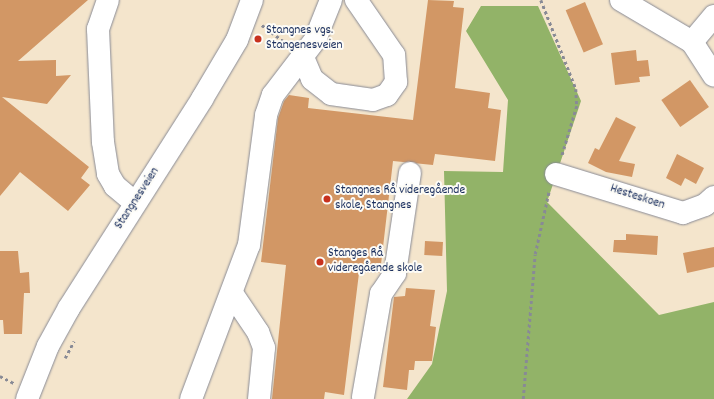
<!DOCTYPE html>
<html>
<head>
<meta charset="utf-8">
<style>
  body { margin:0 }
  #map { position:relative; width:714px; height:399px; overflow:hidden; background:#f4e5cc; font-family:Dekko,sans-serif }
  div>[style] { position:absolute }
  .forest>* { inset:0; background:#92b368 }
  .building>* { inset:0; background:#d29765; transform-origin:0 0 }
  .path>* { height:2.5px; margin-top:-1.25px; transform-origin:0; background:repeating-linear-gradient(90deg,#888a95 0 3px,transparent 0 6px) }
  .roads { filter:drop-shadow(0 0 1px #888a95) drop-shadow(0 0 1px #888a95) }
  .minor>* { height:22px; margin:-11px; padding:0 11px; transform-origin:11px; border-radius:11px; background:#fff }
  .major>* { height:22px; margin:-11px; padding:0 11px; transform-origin:11px; border-radius:11px; background:#fff }
  .dots>* { width:11px; height:11px; translate:-50% -50%; box-sizing:border-box; border:2px solid #fdfcf7; border-radius:50% }
  span { translate:-50% -50%; white-space:nowrap; text-align:center; line-height:1.15; -webkit-text-stroke:4px #fdfcf7; paint-order:stroke }
  .poi-label { font-size:13px; color:#1b2f5e }
  .left { translate:0 -50%; text-align:left }
  .street-label { font-size:13px; color:#1b2f5e }
</style>
</head>
<body>
<div id="map">
  <div class="forest">
    <i style="clip-path:polygon(481px 6px,538px 6px,581px 101px,547px 202px,659px 315px,714px 302px,714px 399px,407px 399px,432px 364px,447px 291px,444px 171px,503px 172px,508px 100px,466px 31px)"></i>
  </div>
  <div class="building">
    <i style="clip-path:polygon(0 0,88px 0,18px 61px,56px 60px,56px 76px,71px 75px,47px 104px,2px 97px,89px 167px,81px 178px,90px 185px,68px 211px,20px 172px,0 196px)"></i>
    <i style="clip-path:polygon(428px 0,454px 1px,453px 7px,464px 8px,455px 88px,490px 93px,488px 108px,501px 110px,495px 161px,435px 154px,433px 165px,393px 161px,380px 273px,359px 273px,344px 395px,325px 392px,324px 399px,272px 399px,286px 265px,261px 262px,278px 118px,284px 101px,289px 95px,309px 98px,308px 108px,413px 120px)"></i>
    <i style="left:585px;top:2px;width:46px;height:21px;rotate:67deg"></i>
    <i style="clip-path:polygon(636px 50px,637px 61px,648px 60px,650px 76px,639px 77px,640px 82px,615px 85px,611px 53px)"></i>
    <i style="left:690px;top:80px;width:33px;height:35px;rotate:55deg"></i>
    <i style="clip-path:polygon(616px 117px,636px 127px,619px 161px,635px 164px,632px 177px,606px 172px,588px 163px,595px 148px,599px 150px)"></i>
    <i style="clip-path:polygon(677px 154px,704px 168px,696px 184px,685px 178px,681px 186px,666px 178px)"></i>
    <i style="clip-path:polygon(626px 234px,658px 236px,657px 255px,613px 252px,614px 240px,626px 240px)"></i>
    <i style="left:425px;top:241px;width:18px;height:14px;rotate:3deg"></i>
    <i style="clip-path:polygon(714px 247px,714px 267px,687px 273px,683px 253px)"></i>
    <i style="clip-path:polygon(0 251px,18px 251px,20px 273px,29px 272px,30px 293px,24px 293px,22px 334px,4px 334px,3px 320px,0 320px)"></i>
    <i style="clip-path:polygon(406px 288px,435px 290px,430px 326px,436px 327px,432px 361px,415px 361px,414px 370px,409px 370px,407px 390px,383px 387px,394px 297px,405px 296px)"></i>
  </div>
  <div class="path">
    <i style="left:541px;top:0;width:96px;rotate:68.5deg"></i>
    <i style="left:576px;top:89px;width:17px;rotate:87deg"></i>
    <i style="left:577px;top:106px;width:52px;rotate:106.7deg"></i>
    <i style="left:262px;top:25px;width:34px;rotate:37deg"></i>
    <i style="left:65px;top:358px;width:19px;rotate:-62deg"></i>
    <i style="left:0;top:376px;width:16px;rotate:27deg"></i>
    <i style="left:523px;top:399px;width:145px;rotate:-85.3deg"></i>
    <i style="left:535px;top:254px;width:65px;rotate:-77.5deg"></i>
  </div>
  <div class="roads">
    <div class="minor">
      <i style="left:108px;top:0;width:31px;rotate:109deg"></i>
      <i style="left:98px;top:29px;width:113px;rotate:87.5deg"></i>
      <i style="left:103px;top:142px;width:32px;rotate:81deg"></i>
      <i style="left:108px;top:174px;width:14px;rotate:60deg"></i>
      <i style="left:115px;top:186px;width:26px;rotate:40deg"></i>
      <i style="left:621px;top:0;width:82px;rotate:30.6deg"></i>
      <i style="left:692px;top:42px;width:40px;rotate:57.1deg"></i>
      <i style="left:692px;top:42px;width:34px;rotate:-50deg"></i>
      <i style="left:302px;top:55px;width:26px;rotate:67deg"></i>
      <i style="left:312px;top:79px;width:24px;rotate:38deg"></i>
      <i style="left:331px;top:94px;width:42px;rotate:8.1deg"></i>
      <i style="left:373px;top:100px;width:15px;rotate:-20deg"></i>
      <i style="left:387px;top:95px;width:16px;rotate:-55deg"></i>
      <i style="left:396px;top:82px;width:27px;rotate:-94deg"></i>
      <i style="left:394px;top:55px;width:67px;rotate:-124.6deg"></i>
      <i style="left:556px;top:174px;width:133px;rotate:17.1deg"></i>
      <i style="left:683px;top:213px;width:23px;rotate:-20deg"></i>
      <i style="left:705px;top:205px;width:12px;rotate:-42deg"></i>
      <i style="left:233px;top:295px;width:45px;rotate:56deg"></i>
      <i style="left:258px;top:332px;width:17px;rotate:69deg"></i>
      <i style="left:264px;top:348px;width:51px;rotate:95.6deg"></i>
      <i style="left:363px;top:397px;width:105px;rotate:-80.1deg"></i>
      <i style="left:381px;top:294px;width:25px;rotate:-56deg"></i>
      <i style="left:395px;top:273px;width:101px;rotate:-81.5deg"></i>
      <i style="left:191px;top:399px;width:165px;rotate:-69.4deg"></i>
      <i style="left:249px;top:245px;width:131px;rotate:-82.5deg"></i>
      <i style="left:266px;top:115px;width:21px;rotate:-71deg"></i>
      <i style="left:273px;top:95px;width:69px;rotate:-52.6deg"></i>
      <i style="left:315px;top:40px;width:43px;rotate:-68.2deg"></i>
    </div>
    <div class="major">
      <i style="left:27px;top:399px;width:57px;rotate:-68.4deg"></i>
      <i style="left:48px;top:346px;width:43px;rotate:-61.1deg"></i>
      <i style="left:69px;top:308px;width:248px;rotate:-57.5deg"></i>
      <i style="left:202px;top:99px;width:69px;rotate:-59.3deg"></i>
      <i style="left:237px;top:40px;width:43px;rotate:-69.4deg"></i>
    </div>
  </div>
  <div class="dots">
    <i style="left:258px;top:39px;background:#c8321e"></i>
    <i style="left:327px;top:199px;background:#c8321e"></i>
    <i style="left:320px;top:262px;background:#c8321e"></i>
  </div>
  <div class="poi-label">
    <span class="left" style="left:266px;top:39px">Stangnes vgs.<br>Stangenesveien</span>
    <span class="left" style="left:335px;top:199px">Stangnes Rå videregående<br>skole, Stangnes</span>
    <span class="left" style="left:328px;top:262px">Stanges Rå<br>videregående skole</span>
  </div>
  <div class="street-label">
    <span style="left:637px;top:198px;rotate:18deg">Hesteskoen</span>
    <span style="left:138px;top:199px;rotate:-57deg">Stangnesveien</span>
  </div>
</div>
</body>
</html>
